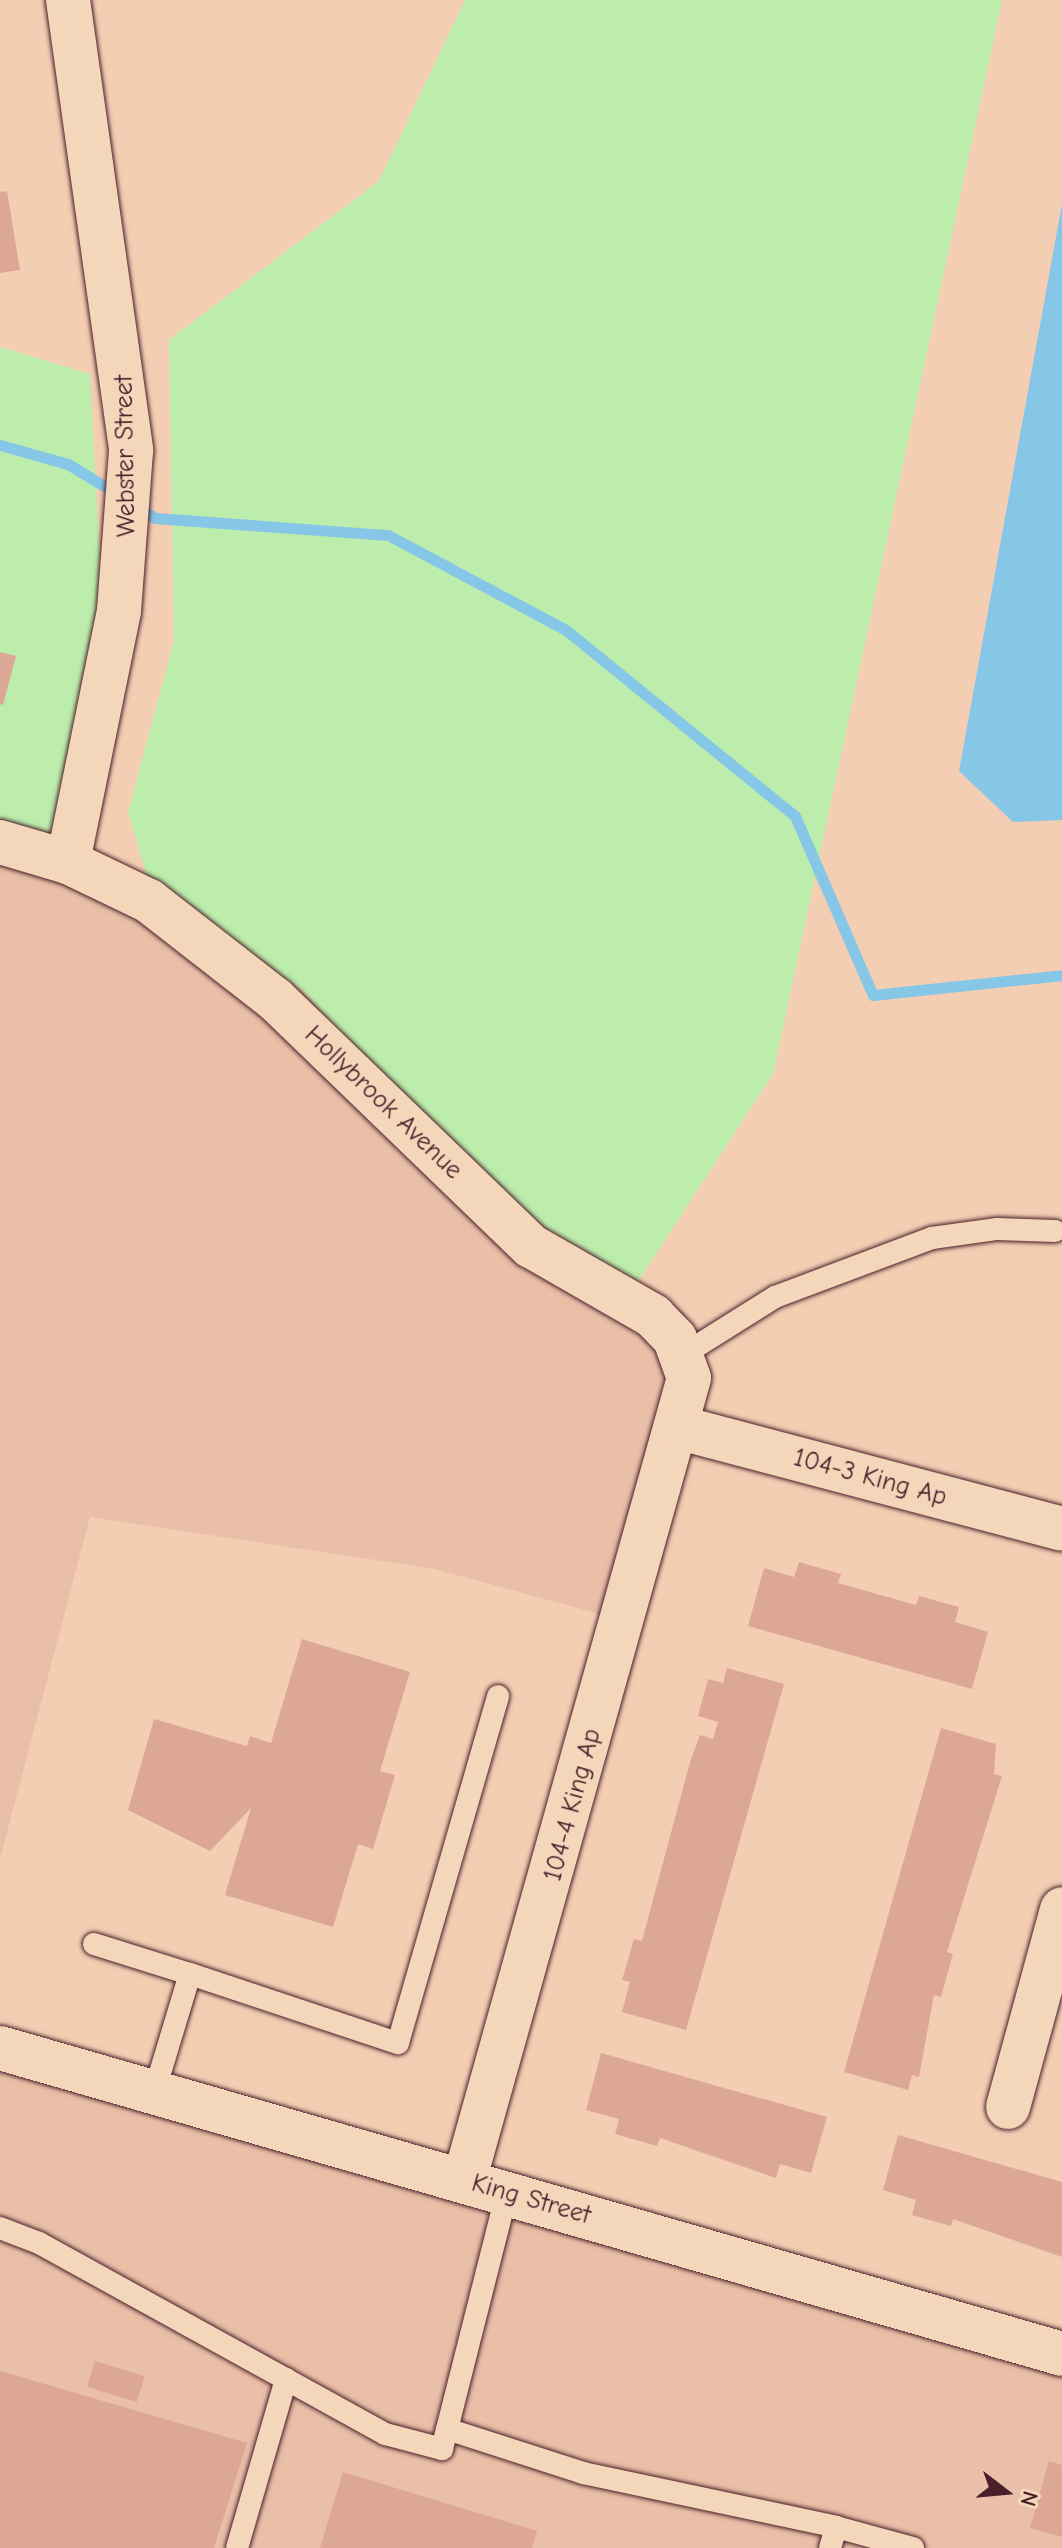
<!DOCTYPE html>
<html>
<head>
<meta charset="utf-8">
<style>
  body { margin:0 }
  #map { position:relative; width:1062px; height:2548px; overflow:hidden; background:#f3ceb3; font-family:"Comic Neue",sans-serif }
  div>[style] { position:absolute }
  .built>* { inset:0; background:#e9bfa7 }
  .green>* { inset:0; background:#bcedac }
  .water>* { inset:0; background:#86c6e7 }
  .stream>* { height:11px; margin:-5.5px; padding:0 5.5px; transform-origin:5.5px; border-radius:5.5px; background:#86c6e7 }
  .building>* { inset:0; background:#dca795; transform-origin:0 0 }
  .roads { filter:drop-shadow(0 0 2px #4a1f2b) drop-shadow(0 0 2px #4a1f2b) }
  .lane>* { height:22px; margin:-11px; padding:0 11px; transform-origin:11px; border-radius:11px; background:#f4d6ba }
  .street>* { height:44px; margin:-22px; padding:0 22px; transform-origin:22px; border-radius:22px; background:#f4d6ba }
  .secondary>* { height:44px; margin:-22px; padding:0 22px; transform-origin:22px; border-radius:22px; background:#f4d6ba }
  span { translate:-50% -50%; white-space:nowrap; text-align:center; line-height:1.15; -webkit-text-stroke:7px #f4d6ba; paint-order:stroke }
  .street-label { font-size:26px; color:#4a1f2b }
  .north { position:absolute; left:966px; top:2452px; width:80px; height:80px; -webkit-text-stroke:6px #f4d6ba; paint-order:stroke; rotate:106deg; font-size:22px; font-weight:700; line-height:32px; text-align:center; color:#4a1f2b }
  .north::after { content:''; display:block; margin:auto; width:28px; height:36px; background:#4a1f2b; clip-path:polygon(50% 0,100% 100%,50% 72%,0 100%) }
</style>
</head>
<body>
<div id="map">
  <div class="built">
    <i style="clip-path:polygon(0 825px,149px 883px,301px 989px,496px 1197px,685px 1313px,603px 1615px,435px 1569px,90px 1517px,0 1859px)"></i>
    <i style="clip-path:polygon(0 2067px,1062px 2373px,1062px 2548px,0 2548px)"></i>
  </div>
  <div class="green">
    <i style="clip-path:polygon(465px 0,1002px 0,773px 1074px,637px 1283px,496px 1198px,301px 989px,149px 883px,128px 812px,174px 641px,169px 340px,379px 181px)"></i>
    <i style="clip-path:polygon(0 347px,90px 374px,101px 582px,95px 673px,59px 841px,0 825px)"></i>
  </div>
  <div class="water">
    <i style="clip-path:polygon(1062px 204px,1062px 820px,1013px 822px,959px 771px)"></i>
  </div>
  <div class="stream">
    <i style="left:0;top:445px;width:71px;rotate:15.6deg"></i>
    <i style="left:68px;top:464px;width:57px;rotate:31.5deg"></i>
    <i style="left:138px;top:507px;width:20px;rotate:33deg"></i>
    <i style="left:155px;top:518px;width:234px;rotate:4.2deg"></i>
    <i style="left:388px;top:535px;width:202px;rotate:28.1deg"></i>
    <i style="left:566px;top:630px;width:295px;rotate:39.1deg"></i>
    <i style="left:795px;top:816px;width:195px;rotate:66.5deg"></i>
    <i style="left:873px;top:995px;width:190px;rotate:-6deg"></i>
  </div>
  <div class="building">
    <i style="clip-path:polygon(7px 191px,20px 270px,0 273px,0 192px)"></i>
    <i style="clip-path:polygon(0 652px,16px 656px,3px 705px,0 704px)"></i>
    <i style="clip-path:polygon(799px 1562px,841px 1574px,838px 1583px,916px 1605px,919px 1596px,959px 1607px,955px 1622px,988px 1632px,972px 1689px,748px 1626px,764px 1568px,794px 1577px)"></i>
    <i style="clip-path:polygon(302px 1639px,410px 1672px,380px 1771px,395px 1775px,373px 1849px,358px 1844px,333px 1927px,225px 1895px,251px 1808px,210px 1851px,128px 1810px,154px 1719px,247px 1746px,250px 1736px,271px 1743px)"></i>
    <i style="clip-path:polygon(727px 1668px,784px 1684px,686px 2030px,622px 2012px,630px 1982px,622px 1980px,634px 1939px,642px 1941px,690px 1762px,700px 1735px,713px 1739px,718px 1722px,698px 1716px,708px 1679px,723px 1683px)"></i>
    <i style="clip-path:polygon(941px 1728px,996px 1744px,994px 1774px,1002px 1776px,947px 1952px,953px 1954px,941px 1997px,934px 1995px,919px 2077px,912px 2075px,908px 2090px,844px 2072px)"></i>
    <i style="clip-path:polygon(601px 2053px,827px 2117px,811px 2173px,780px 2164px,776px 2178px,660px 2138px,657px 2146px,615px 2134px,619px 2119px,586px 2110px)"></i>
    <i style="clip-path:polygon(898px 2135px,1062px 2182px,1062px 2257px,953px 2219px,951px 2226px,912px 2215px,916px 2200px,883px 2190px)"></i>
    <i style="left:95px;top:2361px;width:52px;height:27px;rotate:17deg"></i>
    <i style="clip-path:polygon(0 2371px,247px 2443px,214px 2548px,0 2548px)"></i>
    <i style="clip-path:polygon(1049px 2461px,1062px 2465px,1062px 2537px,1030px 2528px)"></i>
    <i style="clip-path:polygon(343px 2472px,537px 2531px,532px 2548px,320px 2548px)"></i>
  </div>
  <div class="roads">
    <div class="lane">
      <i style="left:681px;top:1356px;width:111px;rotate:-32.1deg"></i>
      <i style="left:775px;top:1297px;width:168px;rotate:-20.6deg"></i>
      <i style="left:932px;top:1238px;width:66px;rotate:-7.9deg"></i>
      <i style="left:997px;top:1229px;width:58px;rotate:2deg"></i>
      <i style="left:94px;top:1944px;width:101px;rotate:17.4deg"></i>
      <i style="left:154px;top:2093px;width:124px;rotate:-73.2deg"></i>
      <i style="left:190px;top:1974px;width:219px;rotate:18.4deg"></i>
      <i style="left:398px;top:2043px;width:361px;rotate:-73.9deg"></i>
      <i style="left:0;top:2228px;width:42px;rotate:21deg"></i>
      <i style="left:39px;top:2243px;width:395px;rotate:28.9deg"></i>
      <i style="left:385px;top:2434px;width:59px;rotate:14.7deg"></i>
      <i style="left:442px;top:2449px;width:264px;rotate:-75.8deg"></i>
      <i style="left:447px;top:2429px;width:143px;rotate:17.9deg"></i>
      <i style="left:583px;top:2473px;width:259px;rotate:12deg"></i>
      <i style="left:237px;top:2548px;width:176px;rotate:-73.8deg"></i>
      <i style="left:830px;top:2548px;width:22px;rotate:-74deg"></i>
      <i style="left:836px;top:2527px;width:80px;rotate:15.3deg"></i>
    </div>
    <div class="street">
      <i style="left:68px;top:0;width:455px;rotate:82deg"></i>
      <i style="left:131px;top:451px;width:160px;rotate:94.3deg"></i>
      <i style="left:119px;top:611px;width:256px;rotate:101.5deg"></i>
      <i style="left:0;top:842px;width:71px;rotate:16.4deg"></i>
      <i style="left:68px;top:862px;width:90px;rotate:25.7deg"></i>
      <i style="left:149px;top:901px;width:160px;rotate:37.9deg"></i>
      <i style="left:275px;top:999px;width:356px;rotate:44deg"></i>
      <i style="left:531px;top:1246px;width:141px;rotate:29.8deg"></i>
      <i style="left:653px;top:1316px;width:32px;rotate:46deg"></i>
      <i style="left:675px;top:1339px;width:41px;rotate:70.3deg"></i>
      <i style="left:689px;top:1378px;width:834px;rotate:105.65deg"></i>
      <i style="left:677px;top:1427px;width:398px;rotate:14.8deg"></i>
      <i style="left:1008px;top:2107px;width:205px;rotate:-74.7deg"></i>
    </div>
    <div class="secondary">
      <i style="left:0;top:2048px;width:1105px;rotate:16.07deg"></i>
    </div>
  </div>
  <div class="street-label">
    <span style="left:126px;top:456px;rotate:-91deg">Webster Street</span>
    <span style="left:383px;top:1103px;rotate:44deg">Hollybrook Avenue</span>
    <span style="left:870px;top:1478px;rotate:15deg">104-3 King Ap</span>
    <span style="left:573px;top:1805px;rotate:-75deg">104-4 King Ap</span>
    <span style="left:531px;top:2200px;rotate:16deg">King Street</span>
  </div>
  <div class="north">N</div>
</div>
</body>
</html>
